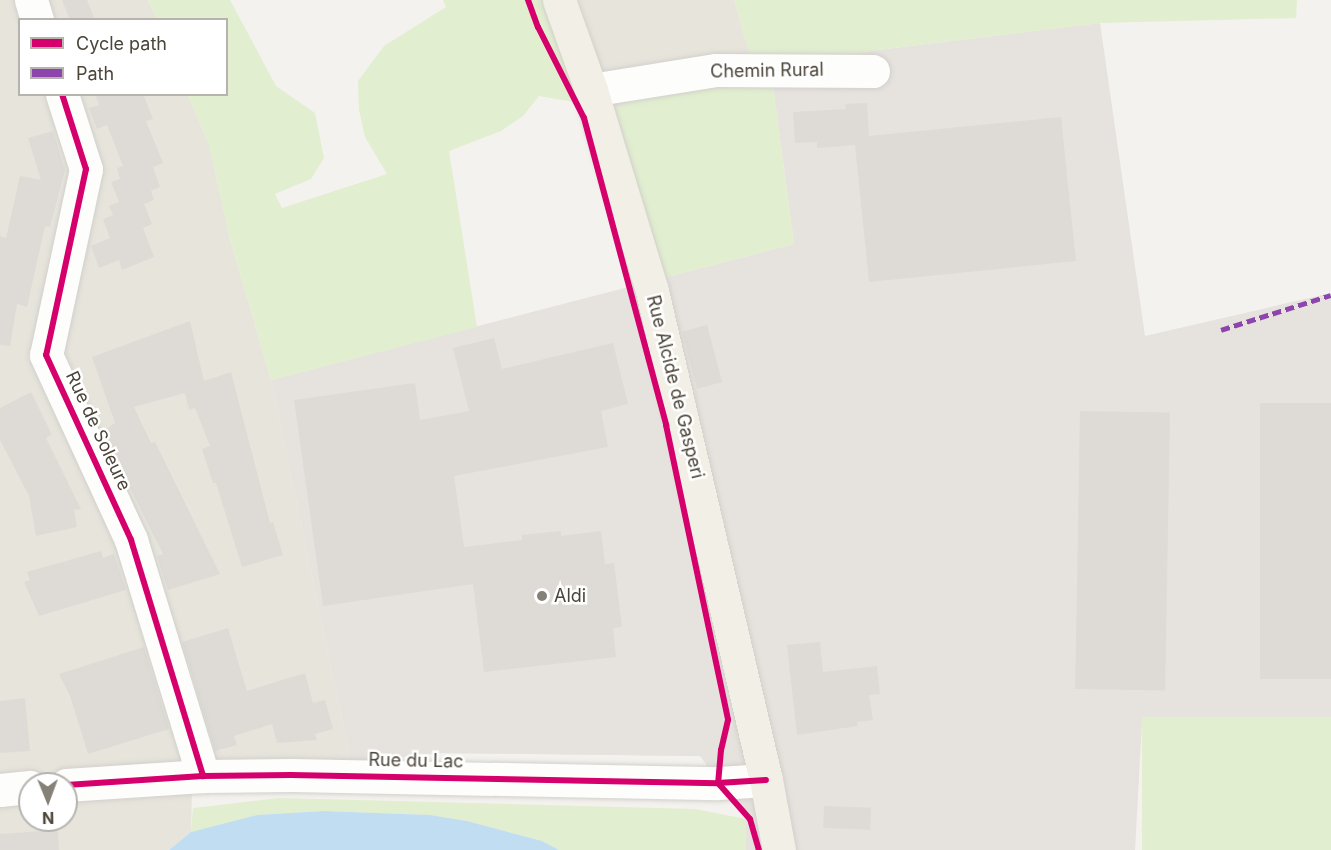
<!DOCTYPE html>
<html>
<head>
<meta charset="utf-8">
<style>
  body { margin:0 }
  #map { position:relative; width:1331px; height:850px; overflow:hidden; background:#f4f2ee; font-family:Inter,sans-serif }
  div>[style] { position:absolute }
  .residential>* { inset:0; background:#e7e4dc }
  .industrial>* { inset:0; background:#e6e2de }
  .green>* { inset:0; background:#e1eecf; transform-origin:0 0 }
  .parking>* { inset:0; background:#e6e3df }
  .water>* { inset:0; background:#c0ddf1 }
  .building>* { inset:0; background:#dedbd6; transform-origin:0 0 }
  .roads { filter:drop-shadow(0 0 2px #d2d0cb) drop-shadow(0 0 2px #d2d0cb) }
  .minor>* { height:33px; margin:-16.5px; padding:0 16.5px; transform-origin:16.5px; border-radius:16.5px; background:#fdfdfc }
  .major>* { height:33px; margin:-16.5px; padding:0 16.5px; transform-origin:16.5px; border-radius:16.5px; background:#f2efe6 }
  .quiet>* { height:4.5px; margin-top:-2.25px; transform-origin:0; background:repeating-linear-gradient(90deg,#8e44ad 0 9px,transparent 0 13.5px) }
  .cycleway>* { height:6px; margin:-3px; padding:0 3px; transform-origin:3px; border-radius:3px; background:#d6006c }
  .dots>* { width:16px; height:16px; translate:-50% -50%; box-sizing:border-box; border:3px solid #fff; border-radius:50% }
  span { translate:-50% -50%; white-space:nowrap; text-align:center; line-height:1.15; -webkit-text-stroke:5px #fff; paint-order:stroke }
  .street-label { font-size:18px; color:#4b4439 }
  .poi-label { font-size:18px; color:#4b4439 }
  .left { translate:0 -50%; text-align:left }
  .legend { position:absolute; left:18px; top:18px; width:210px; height:78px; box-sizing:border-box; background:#fff; border:2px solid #b7b4b0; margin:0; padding:8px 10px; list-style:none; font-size:18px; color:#4b4439 }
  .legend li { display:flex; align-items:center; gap:12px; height:30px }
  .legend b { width:30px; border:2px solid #b7b4b0 }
  .north { position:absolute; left:18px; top:772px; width:60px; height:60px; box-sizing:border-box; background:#fff; border:2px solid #b7b4b0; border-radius:50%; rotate:179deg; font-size:16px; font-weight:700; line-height:24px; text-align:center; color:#4b4439 }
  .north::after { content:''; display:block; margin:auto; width:21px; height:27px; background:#868178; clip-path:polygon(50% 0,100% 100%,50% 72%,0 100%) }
</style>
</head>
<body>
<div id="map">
  <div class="residential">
    <i style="clip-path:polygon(evenodd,0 0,148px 0,157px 19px,20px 20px,20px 94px,188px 95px,209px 144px,230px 239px,271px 380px,351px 762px,192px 793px,191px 832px,169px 850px,0 850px,0 0,30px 784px,66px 784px,66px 820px,30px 820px,30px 784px)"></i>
    <i style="clip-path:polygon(579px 0,734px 0,750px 55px,614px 109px)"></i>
  </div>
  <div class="industrial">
    <i style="clip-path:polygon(1100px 23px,1145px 336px,1331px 293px,1331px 717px,1142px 722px,1135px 850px,746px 850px,746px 819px,700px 756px,443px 753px,351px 762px,271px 380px,794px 244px,770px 63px)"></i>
  </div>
  <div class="green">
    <i style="clip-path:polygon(148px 0,230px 0,276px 86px,315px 113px,324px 158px,311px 179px,275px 194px,282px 208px,387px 174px,365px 137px,359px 110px,358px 81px,384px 46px,446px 7px,443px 0,579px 0,614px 109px,750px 55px,734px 0,1297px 0,1296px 18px,1100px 23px,770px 63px,794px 244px,663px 278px,614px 109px,539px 96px,523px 116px,501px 131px,449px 151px,477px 327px,271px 380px,230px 239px,209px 144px,188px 95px,226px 94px,226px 20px,157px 19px)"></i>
    <i style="left:1331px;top:717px;width:133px;height:189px;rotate:90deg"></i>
    <i style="clip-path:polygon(279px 798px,695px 809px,746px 819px,746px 850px,559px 850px,542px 841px,467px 821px,430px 815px,323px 811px,257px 815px,191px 832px,193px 808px)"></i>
  </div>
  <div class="parking">
    <i style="clip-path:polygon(674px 507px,700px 756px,443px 753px,436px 684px,631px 661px,611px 515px)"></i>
  </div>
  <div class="water">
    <i style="clip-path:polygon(323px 811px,430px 815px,467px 821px,542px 841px,559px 850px,169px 850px,191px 832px,257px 815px)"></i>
  </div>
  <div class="building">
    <i style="clip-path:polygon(62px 0,87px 0,95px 20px,70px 20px)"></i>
    <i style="clip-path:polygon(95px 94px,143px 94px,153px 119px,146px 121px,163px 163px,153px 167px,160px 187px,151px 191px,154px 200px,144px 204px,152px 224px,143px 228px,154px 257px,122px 270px,119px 260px,99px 268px,91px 246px,110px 238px,103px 219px,113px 215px,109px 206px,119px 202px,111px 182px,120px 179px,117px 168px,123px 166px,107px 125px,97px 129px,89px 108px,99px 105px)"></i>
    <i style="clip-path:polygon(867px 103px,869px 136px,1061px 117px,1076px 261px,869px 282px,855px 145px,817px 148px,817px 142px,795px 143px,793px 112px,846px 109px,845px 104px)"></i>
    <i style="clip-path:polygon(53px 131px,65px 170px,50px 227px,45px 226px,27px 307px,17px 304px,10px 346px,0 345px,0 236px,6px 238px,20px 176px,41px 180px,28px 138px)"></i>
    <i style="clip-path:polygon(190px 321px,204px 381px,231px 372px,270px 523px,273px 522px,283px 555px,242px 567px,216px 483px,213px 483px,202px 449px,210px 446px,195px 408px,189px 410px,185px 393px,134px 407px,151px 443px,155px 442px,220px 574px,168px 590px,157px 556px,163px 554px,102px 432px,115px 423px,92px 357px)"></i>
    <i style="left:707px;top:325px;width:59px;height:26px;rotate:75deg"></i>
    <i style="clip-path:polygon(494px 338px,502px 369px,613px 343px,628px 404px,601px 411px,608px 447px,454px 476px,464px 547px,522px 540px,522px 535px,561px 531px,561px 536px,601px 531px,605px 564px,614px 563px,622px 627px,613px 628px,616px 657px,484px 672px,473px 584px,323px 606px,294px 400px,415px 383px,420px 420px,469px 411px,453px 348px)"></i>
    <i style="clip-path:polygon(31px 392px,52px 435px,46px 438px,81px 509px,74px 510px,77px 527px,36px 536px,29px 496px,0 440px,0 408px)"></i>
    <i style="left:1331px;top:403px;width:276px;height:71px;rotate:90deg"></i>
    <i style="left:1080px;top:411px;width:90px;height:278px;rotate:1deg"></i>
    <i style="clip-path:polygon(101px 551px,103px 558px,114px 554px,126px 590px,39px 616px,24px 582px,30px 580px,27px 572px)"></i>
    <i style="clip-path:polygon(228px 628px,247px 691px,305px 673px,313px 703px,325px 700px,333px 729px,315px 734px,317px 740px,277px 743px,272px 724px,234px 736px,237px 745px,215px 751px,182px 642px)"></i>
    <i style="clip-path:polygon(820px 642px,823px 672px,877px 666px,880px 694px,869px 695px,873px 720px,857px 722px,858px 726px,797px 735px,787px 645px)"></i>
    <i style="clip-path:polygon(144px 647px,169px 729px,88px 754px,70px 696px,59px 674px)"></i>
    <i style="clip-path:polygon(25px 698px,30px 751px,0 753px,0 701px)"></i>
    <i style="left:824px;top:806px;width:47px;height:22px;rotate:2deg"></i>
    <i style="clip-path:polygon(58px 830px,59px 850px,0 850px,0 834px)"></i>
  </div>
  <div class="roads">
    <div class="minor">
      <i style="left:31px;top:0;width:21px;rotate:73deg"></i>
      <i style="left:591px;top:90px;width:127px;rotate:-9.1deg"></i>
      <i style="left:716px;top:70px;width:157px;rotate:0.4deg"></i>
      <i style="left:62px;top:94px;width:79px;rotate:72.3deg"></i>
      <i style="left:86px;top:169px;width:190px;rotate:102.1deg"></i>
      <i style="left:46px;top:355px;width:204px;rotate:65.3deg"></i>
      <i style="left:131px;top:540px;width:247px;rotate:73deg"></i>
      <i style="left:66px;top:785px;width:137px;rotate:-3.8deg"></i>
      <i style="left:203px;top:776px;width:88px;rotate:-0.7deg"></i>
      <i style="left:291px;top:775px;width:427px;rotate:1.1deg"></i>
      <i style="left:718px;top:783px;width:48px;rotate:-3.6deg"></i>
      <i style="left:0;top:790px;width:30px;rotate:-6deg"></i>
    </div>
    <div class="major">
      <i style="left:559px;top:0;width:96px;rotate:70.4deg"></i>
      <i style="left:591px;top:90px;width:210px;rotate:73.1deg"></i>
      <i style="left:652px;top:291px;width:502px;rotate:76.88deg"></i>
      <i style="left:766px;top:780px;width:71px;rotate:79.5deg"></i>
    </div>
  </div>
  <div class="quiet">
    <i style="left:1221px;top:330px;width:115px;rotate:-17.7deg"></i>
  </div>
  <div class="cycleway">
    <i style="left:528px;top:0;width:29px;rotate:70deg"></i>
    <i style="left:538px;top:27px;width:102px;rotate:63.2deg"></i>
    <i style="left:584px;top:118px;width:318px;rotate:75deg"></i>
    <i style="left:666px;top:425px;width:301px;rotate:78.1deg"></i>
    <i style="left:728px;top:720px;width:31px;rotate:103deg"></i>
    <i style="left:721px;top:750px;width:33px;rotate:95deg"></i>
    <i style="left:718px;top:783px;width:48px;rotate:48.4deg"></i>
    <i style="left:750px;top:819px;width:32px;rotate:74deg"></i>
    <i style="left:62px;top:94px;width:79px;rotate:72.3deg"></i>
    <i style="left:86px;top:169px;width:190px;rotate:102.1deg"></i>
    <i style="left:46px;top:355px;width:204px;rotate:65.3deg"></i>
    <i style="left:131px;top:540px;width:247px;rotate:73deg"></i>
    <i style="left:66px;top:785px;width:137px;rotate:-3.8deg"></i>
    <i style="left:203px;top:776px;width:88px;rotate:-0.7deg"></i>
    <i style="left:291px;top:775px;width:427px;rotate:1.1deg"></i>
    <i style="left:718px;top:783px;width:48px;rotate:-3.6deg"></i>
  </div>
  <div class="dots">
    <i style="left:542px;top:596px;background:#868178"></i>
  </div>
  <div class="street-label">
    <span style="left:767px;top:71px;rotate:-1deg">Chemin Rural</span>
    <span style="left:675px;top:387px;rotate:76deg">Rue Alcide de Gasperi</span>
    <span style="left:98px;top:431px;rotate:65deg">Rue de Soleure</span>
    <span style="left:416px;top:761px;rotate:1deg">Rue du Lac</span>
  </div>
  <div class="poi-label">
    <span class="left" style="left:554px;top:596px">Aldi</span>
  </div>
  <ul class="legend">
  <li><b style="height:8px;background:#d6006c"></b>Cycle path</li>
  <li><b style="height:8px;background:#8e44ad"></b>Path</li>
  </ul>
  <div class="north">N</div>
</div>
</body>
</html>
